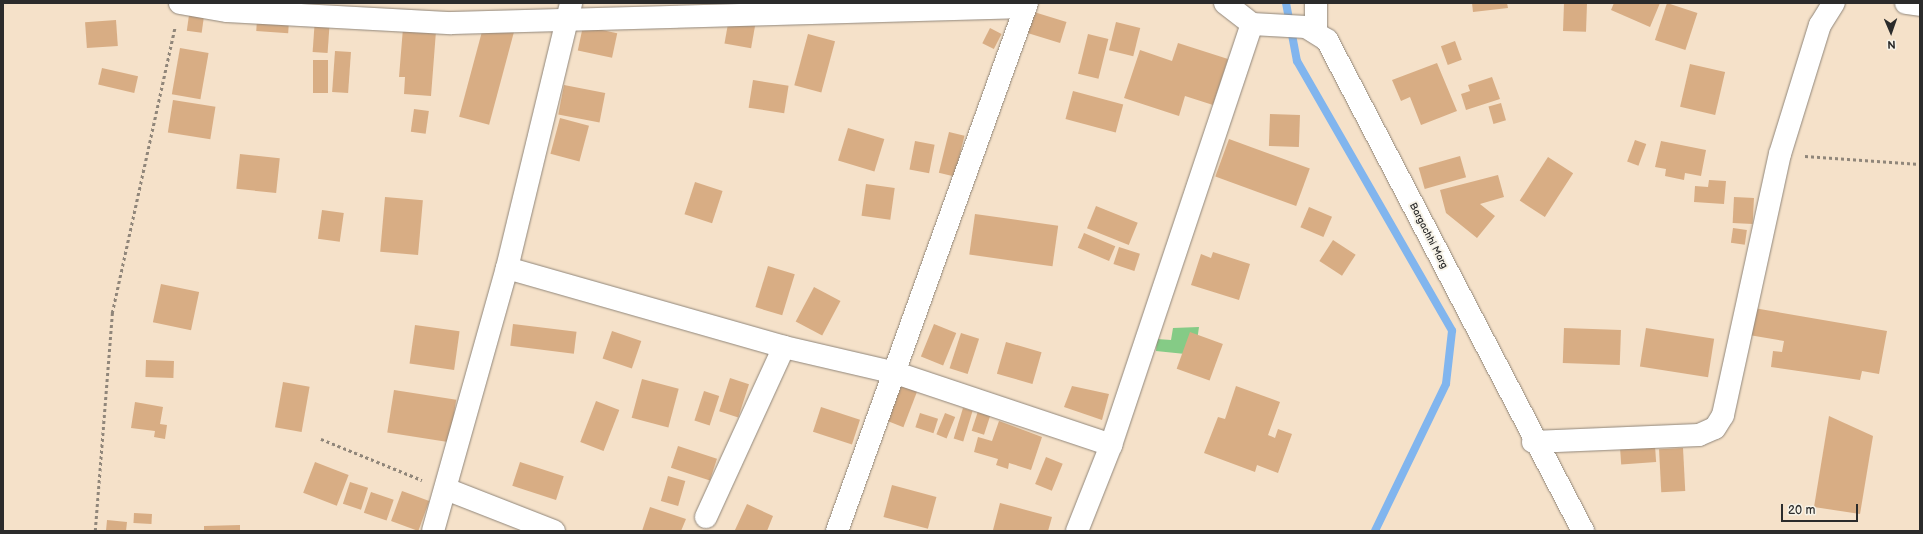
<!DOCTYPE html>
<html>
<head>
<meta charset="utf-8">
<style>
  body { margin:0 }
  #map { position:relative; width:1923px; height:534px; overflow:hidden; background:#f5e1c9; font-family:"Balsamiq Sans",sans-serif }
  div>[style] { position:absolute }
  .green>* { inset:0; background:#85cb86 }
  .stream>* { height:8px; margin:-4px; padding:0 4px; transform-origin:4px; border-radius:4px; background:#81b5ee }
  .building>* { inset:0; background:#d8ad84; transform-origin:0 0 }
  .path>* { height:2.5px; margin-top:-1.25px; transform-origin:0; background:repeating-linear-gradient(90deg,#90867a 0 3px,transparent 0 6px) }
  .roads { filter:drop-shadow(0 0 1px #90867a) drop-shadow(0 0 1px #90867a) }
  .minor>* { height:22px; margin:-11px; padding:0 11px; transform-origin:11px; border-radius:11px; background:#fff }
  span { translate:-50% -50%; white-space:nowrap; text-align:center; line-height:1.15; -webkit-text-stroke:4px #f7f3e8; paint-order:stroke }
  .street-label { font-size:10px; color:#2b2b2b }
  .frame { position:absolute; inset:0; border:4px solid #2b2b2b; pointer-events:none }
  .north { position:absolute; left:1871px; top:12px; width:40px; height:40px; -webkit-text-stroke:3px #f7f3e8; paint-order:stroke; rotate:178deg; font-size:11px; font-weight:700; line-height:16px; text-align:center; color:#2b2b2b }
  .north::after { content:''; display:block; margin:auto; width:14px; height:18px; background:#2b2b2b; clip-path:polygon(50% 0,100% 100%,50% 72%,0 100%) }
  .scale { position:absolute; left:1781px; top:504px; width:77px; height:18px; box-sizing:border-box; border:2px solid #2b2b2b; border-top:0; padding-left:5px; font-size:12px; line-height:14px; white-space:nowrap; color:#2b2b2b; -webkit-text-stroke:3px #f7f3e8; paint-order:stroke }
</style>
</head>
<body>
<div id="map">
  <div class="green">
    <i style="clip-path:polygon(1199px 327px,1195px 355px,1156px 351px,1157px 339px,1171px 340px,1173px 328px)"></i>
  </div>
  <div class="stream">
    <i style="left:1286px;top:3px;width:59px;rotate:79.3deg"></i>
    <i style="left:1297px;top:61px;width:311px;rotate:60.1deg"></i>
    <i style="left:1452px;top:331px;width:53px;rotate:96.5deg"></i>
    <i style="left:1446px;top:384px;width:163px;rotate:115.8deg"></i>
  </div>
  <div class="building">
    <i style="clip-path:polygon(1472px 3px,1507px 3px,1508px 8px,1473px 12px)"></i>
    <i style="left:1564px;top:3px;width:23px;height:28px;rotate:2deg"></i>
    <i style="clip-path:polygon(1614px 3px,1660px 3px,1650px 27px,1611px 10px)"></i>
    <i style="left:1667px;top:3px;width:32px;height:39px;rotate:18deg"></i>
    <i style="left:190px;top:8px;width:15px;height:23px;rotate:8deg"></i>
    <i style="left:1034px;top:12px;width:34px;height:22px;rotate:17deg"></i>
    <i style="left:315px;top:18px;width:15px;height:34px;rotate:4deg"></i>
    <i style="left:729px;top:18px;width:27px;height:26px;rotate:10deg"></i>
    <i style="left:116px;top:20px;width:26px;height:31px;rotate:86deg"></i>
    <i style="left:257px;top:20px;width:32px;height:11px;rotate:4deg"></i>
    <i style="left:1116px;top:22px;width:25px;height:29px;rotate:14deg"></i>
    <i style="left:484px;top:24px;width:31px;height:96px;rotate:15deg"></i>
    <i style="left:583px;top:26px;width:35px;height:25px;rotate:12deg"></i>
    <i style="clip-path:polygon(403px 28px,436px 31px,431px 96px,404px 94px,405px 77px,399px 77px)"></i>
    <i style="left:990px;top:28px;width:13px;height:17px;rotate:27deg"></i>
    <i style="left:808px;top:34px;width:28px;height:53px;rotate:15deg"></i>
    <i style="left:1088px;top:34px;width:21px;height:41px;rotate:14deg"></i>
    <i style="left:1455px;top:41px;width:20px;height:15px;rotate:70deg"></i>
    <i style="clip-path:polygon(1178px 43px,1228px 59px,1213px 105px,1185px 96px,1179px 116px,1124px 98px,1140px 50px,1172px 61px)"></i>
    <i style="left:180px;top:48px;width:29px;height:47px;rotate:10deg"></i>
    <i style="left:335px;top:51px;width:16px;height:41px;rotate:4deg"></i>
    <i style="left:313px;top:60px;width:15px;height:33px"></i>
    <i style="clip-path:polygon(1437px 63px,1457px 111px,1421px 125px,1410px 97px,1401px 101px,1392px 80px)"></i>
    <i style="left:1690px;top:64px;width:36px;height:44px;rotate:13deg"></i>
    <i style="left:102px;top:68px;width:37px;height:17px;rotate:13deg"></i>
    <i style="clip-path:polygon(1492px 77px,1500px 99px,1466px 110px,1461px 94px,1470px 91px,1468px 85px)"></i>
    <i style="left:753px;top:80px;width:36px;height:28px;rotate:9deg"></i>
    <i style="left:564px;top:85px;width:42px;height:30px;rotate:11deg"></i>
    <i style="left:1073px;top:91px;width:52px;height:29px;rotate:15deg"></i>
    <i style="left:173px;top:100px;width:43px;height:33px;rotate:9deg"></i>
    <i style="left:1501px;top:103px;width:18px;height:13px;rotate:74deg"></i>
    <i style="left:414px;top:109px;width:15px;height:23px;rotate:8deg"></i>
    <i style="left:1270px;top:114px;width:30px;height:32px;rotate:2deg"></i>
    <i style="left:560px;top:118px;width:30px;height:37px;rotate:15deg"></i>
    <i style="left:848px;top:128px;width:38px;height:34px;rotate:17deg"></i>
    <i style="left:949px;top:132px;width:16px;height:42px;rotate:14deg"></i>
    <i style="left:1229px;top:139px;width:86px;height:40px;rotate:20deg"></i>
    <i style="left:1635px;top:140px;width:12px;height:23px;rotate:20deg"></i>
    <i style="left:915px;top:141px;width:20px;height:29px;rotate:11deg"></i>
    <i style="clip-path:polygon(1661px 141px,1706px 150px,1701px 176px,1685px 173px,1684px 180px,1665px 176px,1666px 169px,1655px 167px)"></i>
    <i style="left:240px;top:154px;width:40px;height:35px;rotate:6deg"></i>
    <i style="left:1460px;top:156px;width:22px;height:43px;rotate:74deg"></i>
    <i style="left:1548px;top:157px;width:30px;height:52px;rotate:33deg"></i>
    <i style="clip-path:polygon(1498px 175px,1504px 197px,1480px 204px,1495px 216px,1477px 238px,1446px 213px,1440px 190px)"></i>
    <i style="clip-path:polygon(1709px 180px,1726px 181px,1724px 204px,1694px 202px,1695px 186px,1708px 187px)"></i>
    <i style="left:695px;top:182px;width:29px;height:34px;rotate:18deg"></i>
    <i style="left:866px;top:184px;width:29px;height:32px;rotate:8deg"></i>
    <i style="left:385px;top:197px;width:38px;height:55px;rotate:5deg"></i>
    <i style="left:1734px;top:197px;width:20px;height:26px;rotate:3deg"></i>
    <i style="left:1096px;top:206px;width:45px;height:24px;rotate:22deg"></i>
    <i style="left:1309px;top:207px;width:25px;height:22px;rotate:23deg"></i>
    <i style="left:322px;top:210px;width:22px;height:29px;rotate:8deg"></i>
    <i style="left:975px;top:214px;width:84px;height:41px;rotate:8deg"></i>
    <i style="left:1733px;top:228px;width:14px;height:15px;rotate:8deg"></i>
    <i style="left:1084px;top:233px;width:34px;height:16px;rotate:23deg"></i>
    <i style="left:1333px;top:240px;width:27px;height:25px;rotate:33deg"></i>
    <i style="left:1119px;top:247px;width:22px;height:18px;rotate:18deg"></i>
    <i style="clip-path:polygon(1213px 252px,1250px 264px,1239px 300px,1191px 285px,1201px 254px,1211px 258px)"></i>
    <i style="left:768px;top:266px;width:28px;height:43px;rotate:17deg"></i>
    <i style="left:161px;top:284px;width:39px;height:39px;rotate:12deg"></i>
    <i style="left:814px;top:287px;width:30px;height:39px;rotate:28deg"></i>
    <i style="clip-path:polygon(1754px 308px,1887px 331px,1879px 374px,1862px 371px,1860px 380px,1771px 367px,1773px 351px,1782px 352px,1784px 341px,1749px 335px)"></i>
    <i style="left:513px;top:324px;width:64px;height:22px;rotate:7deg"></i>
    <i style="left:934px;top:324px;width:24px;height:35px;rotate:22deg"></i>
    <i style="left:415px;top:325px;width:45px;height:39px;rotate:8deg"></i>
    <i style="left:1564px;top:328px;width:57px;height:35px;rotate:2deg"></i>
    <i style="left:1646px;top:328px;width:69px;height:39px;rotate:9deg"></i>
    <i style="left:612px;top:331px;width:31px;height:29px;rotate:19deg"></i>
    <i style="left:1190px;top:332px;width:35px;height:39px;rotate:20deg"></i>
    <i style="left:961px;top:333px;width:19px;height:37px;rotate:18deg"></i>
    <i style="left:1006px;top:342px;width:37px;height:33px;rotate:16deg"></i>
    <i style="left:146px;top:360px;width:28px;height:17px;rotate:2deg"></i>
    <i style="left:730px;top:378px;width:20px;height:35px;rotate:18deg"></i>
    <i style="left:642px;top:379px;width:38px;height:40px;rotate:15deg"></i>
    <i style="left:283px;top:382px;width:27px;height:46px;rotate:10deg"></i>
    <i style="left:900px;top:383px;width:19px;height:40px;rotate:21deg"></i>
    <i style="clip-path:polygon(1072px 386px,1109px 394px,1102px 420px,1064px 407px)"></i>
    <i style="clip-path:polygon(1236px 386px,1280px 402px,1268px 435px,1275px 438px,1278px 429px,1292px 434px,1278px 473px,1257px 465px,1255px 472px,1204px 453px,1218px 417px,1225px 419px)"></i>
    <i style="left:394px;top:390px;width:63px;height:43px;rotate:9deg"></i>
    <i style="left:704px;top:391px;width:16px;height:31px;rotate:18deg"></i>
    <i style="left:596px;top:401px;width:25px;height:44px;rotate:21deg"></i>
    <i style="clip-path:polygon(135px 402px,163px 407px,160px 424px,167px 425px,165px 439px,154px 437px,155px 431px,131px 428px)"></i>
    <i style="left:980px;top:405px;width:13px;height:27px;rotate:18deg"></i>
    <i style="left:821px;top:407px;width:41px;height:26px;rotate:18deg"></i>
    <i style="left:963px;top:408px;width:10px;height:32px;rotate:17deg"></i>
    <i style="left:920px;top:413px;width:19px;height:15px;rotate:18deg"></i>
    <i style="left:945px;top:413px;width:11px;height:23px;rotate:22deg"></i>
    <i style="clip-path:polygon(1829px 416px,1873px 436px,1860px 514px,1814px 507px)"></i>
    <i style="clip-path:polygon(999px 421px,1042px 437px,1031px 470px,1009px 463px,1008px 469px,996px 465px,998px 459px,974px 452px,978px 437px,992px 441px)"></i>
    <i style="left:678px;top:446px;width:41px;height:23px;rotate:18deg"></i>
    <i style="left:1655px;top:446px;width:16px;height:35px;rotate:86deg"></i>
    <i style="left:1683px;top:448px;width:43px;height:24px;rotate:87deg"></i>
    <i style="left:1046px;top:457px;width:18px;height:29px;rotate:22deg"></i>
    <i style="left:315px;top:462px;width:36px;height:33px;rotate:21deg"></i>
    <i style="left:520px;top:462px;width:46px;height:25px;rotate:18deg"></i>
    <i style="left:668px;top:476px;width:18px;height:26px;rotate:16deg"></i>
    <i style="left:350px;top:482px;width:19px;height:23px;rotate:18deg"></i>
    <i style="left:892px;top:485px;width:46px;height:33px;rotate:15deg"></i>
    <i style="left:402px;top:491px;width:29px;height:32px;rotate:20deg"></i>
    <i style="left:371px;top:492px;width:24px;height:22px;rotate:19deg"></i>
    <i style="clip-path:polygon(1000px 503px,1052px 517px,1048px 531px,993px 530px)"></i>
    <i style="clip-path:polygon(747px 504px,773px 516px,767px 531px,735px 530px)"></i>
    <i style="clip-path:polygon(650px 507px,686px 519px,681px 531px,642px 531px)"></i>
    <i style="left:134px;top:513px;width:18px;height:10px;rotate:3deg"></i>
    <i style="clip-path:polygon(107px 520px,127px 522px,126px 531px,106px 531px)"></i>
    <i style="clip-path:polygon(240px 525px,240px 531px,204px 531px,204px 526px)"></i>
  </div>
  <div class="path">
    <i style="left:1805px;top:156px;width:115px;rotate:4deg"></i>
    <i style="left:321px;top:439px;width:109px;rotate:22.1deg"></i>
    <i style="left:95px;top:531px;width:219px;rotate:-85.5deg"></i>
    <i style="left:112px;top:313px;width:293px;rotate:-77.6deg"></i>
  </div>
  <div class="roads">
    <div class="minor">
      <i style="left:180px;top:3px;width:48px;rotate:9.7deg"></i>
      <i style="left:227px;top:11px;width:225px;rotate:3.1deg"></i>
      <i style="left:452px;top:23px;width:574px;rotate:-1.6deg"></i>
      <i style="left:1225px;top:3px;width:34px;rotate:38deg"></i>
      <i style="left:1252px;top:24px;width:54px;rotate:3.2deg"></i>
      <i style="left:1306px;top:27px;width:25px;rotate:32deg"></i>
      <i style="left:1327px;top:40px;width:554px;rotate:62.46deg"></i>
      <i style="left:1316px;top:3px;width:29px;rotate:90deg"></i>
      <i style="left:1906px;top:3px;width:14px;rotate:8deg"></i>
      <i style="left:507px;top:268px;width:288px;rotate:15.9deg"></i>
      <i style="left:784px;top:347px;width:115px;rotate:13.1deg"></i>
      <i style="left:896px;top:373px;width:227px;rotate:18.5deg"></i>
      <i style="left:1533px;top:442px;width:166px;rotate:-2.4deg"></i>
      <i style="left:1699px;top:435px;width:17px;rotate:-24deg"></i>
      <i style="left:1715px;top:428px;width:15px;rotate:-58deg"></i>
      <i style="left:1723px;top:415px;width:267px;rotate:-77.7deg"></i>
      <i style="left:1780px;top:154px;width:135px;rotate:-72.8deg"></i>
      <i style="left:1820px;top:25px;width:26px;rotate:-58deg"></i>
      <i style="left:446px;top:489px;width:116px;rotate:21.3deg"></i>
      <i style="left:706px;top:517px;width:187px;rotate:-65.4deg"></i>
      <i style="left:433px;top:531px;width:273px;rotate:-74.3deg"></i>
      <i style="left:507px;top:268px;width:273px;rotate:-76.4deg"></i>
      <i style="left:837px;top:531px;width:561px;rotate:-70.21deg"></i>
      <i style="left:1077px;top:531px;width:92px;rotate:-68.4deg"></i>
      <i style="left:1111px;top:445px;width:444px;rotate:-71.5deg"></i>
    </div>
  </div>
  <div class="street-label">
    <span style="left:1428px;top:236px;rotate:63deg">Bargachhi Marg</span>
  </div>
  <div class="frame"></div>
  <div class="north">N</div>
  <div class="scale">20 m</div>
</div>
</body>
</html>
